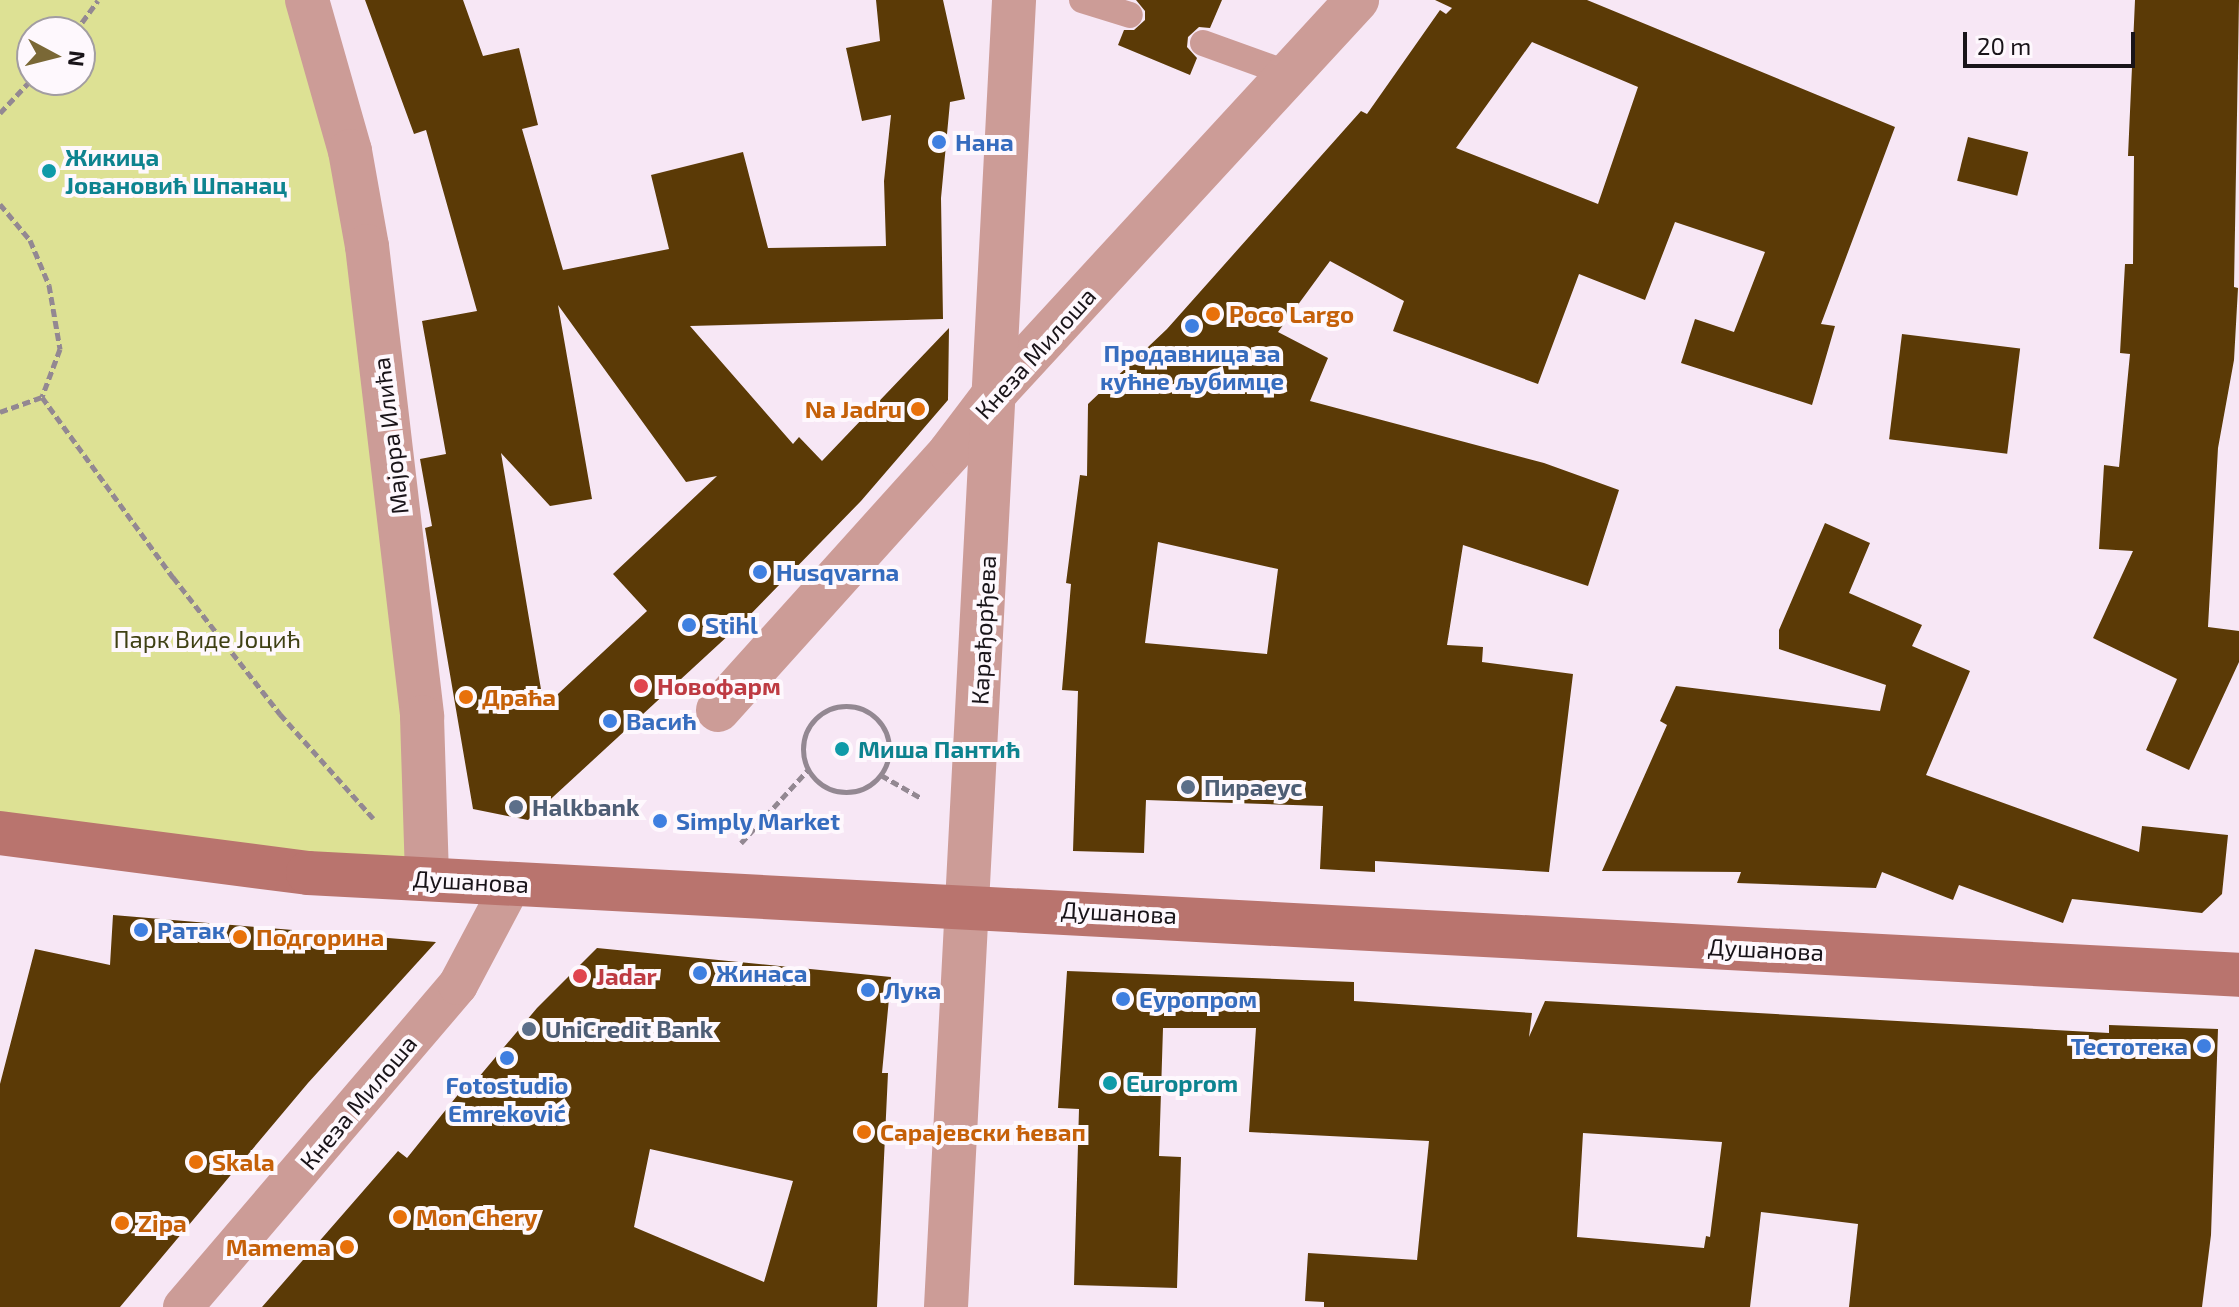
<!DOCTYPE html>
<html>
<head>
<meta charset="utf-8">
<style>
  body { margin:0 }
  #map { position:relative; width:2239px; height:1307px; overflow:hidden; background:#f7e7f5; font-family:"Exo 2",sans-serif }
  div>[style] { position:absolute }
  .green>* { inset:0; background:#dde194 }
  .building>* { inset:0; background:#5b3a06; transform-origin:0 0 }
  .path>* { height:5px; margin-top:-2.5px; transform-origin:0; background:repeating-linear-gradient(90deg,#938892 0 8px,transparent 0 12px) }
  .path>.ring { margin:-2.5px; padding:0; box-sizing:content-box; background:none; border:5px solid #938892; border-radius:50% }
  .service>* { height:26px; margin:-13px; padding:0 13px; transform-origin:13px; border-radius:13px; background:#cc9c97 }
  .pedestrian>* { height:40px; margin:-20px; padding:0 20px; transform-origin:20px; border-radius:20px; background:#cc9c97 }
  .minor>* { height:44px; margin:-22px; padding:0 22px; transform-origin:22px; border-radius:22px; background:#cc9c97 }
  .tertiary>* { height:44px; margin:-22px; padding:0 22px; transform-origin:22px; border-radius:22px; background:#cc9c97 }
  .secondary>* { height:44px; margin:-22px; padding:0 22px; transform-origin:22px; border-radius:22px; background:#b9746e }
  .dots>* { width:22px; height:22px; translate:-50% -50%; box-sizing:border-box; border:4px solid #fef8fd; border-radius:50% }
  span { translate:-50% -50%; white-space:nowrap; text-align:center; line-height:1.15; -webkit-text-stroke:8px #fef8fd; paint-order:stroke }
  .shop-label { font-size:24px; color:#366cbe; font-weight:700 }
  .left { translate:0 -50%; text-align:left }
  .right { translate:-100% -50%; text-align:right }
  .culture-label { font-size:24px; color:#0d838f; font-weight:700 }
  .food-label { font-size:24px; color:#c56008; font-weight:700 }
  .street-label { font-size:24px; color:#191419 }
  .park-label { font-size:24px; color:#3f4014 }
  .health-label { font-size:24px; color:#be3a42; font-weight:700 }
  .service-label { font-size:24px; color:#4e5e75; font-weight:700 }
  .north { position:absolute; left:16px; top:16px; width:80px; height:80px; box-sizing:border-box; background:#fef8fd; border:2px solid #a29da2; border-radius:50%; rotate:97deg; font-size:22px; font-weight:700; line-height:32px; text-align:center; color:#191419 }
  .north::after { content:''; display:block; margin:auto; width:28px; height:36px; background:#7a6836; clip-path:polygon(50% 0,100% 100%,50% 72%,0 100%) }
  .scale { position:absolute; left:1963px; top:32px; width:172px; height:36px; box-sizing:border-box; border:4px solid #191419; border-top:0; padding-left:10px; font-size:24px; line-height:28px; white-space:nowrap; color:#191419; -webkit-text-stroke:6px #fef8fd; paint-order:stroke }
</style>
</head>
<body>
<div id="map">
  <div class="green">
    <i style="clip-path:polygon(evenodd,0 0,307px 0,326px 56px,427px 879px,0 833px,0 0,32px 32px,80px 32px,80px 80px,32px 80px,32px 32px)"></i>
  </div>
  <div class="building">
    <i style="clip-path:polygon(evenodd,365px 0,463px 0,483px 56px,519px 48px,538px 125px,522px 129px,563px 270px,669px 249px,651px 175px,743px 152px,768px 248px,886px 246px,884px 181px,891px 115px,862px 121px,846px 48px,880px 41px,876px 0,943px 0,965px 99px,950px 102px,941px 198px,943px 319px,690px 326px,793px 444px,799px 437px,822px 461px,949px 328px,948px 400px,861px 501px,744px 621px,528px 820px,473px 809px,425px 528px,432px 526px,420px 459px,446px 454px,422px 321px,477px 311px,426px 130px,414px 134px,365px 0,558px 305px,686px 482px,717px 476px,613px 574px,647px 611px,544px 707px,501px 453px,550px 506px,592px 499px,558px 305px)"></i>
    <i style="clip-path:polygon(1136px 0,1222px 0,1210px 28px,1199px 27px,1188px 37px,1187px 47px,1197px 58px,1190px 75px,1118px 45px,1124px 30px,1134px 30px,1145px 20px,1145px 11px)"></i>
    <i style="clip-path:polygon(evenodd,1435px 0,1587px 0,1895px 127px,1821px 324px,1835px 326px,1812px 405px,1681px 363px,1695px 319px,1734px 332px,1765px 252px,1675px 222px,1645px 300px,1579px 274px,1538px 384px,1393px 331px,1404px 301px,1330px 261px,1278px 332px,1328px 358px,1310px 401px,1544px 463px,1619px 490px,1588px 586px,1463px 545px,1447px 645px,1483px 647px,1482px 662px,1573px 674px,1549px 872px,1375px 861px,1375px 872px,1320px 869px,1323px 806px,1146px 800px,1144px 853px,1073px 851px,1078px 691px,1062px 690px,1071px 584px,1066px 583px,1080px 475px,1087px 476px,1088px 404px,1167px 329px,1361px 111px,1367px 114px,1440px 10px,1446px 14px,1452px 8px,1435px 0,1532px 42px,1638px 87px,1598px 204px,1456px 148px,1532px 42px,1435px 0,1158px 542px,1278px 569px,1267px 654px,1145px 643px,1158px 542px)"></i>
    <i style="clip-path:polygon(2135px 0,2239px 0,2234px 287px,2238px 288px,2234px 360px,2218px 448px,2208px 627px,2239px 631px,2239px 662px,2189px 770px,2146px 750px,2177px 679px,2093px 638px,2133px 551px,2099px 549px,2104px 465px,2119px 467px,2130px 354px,2120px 353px,2125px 264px,2133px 264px,2134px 156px,2128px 156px)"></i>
    <i style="left:1968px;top:137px;width:62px;height:45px;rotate:14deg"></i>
    <i style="left:1902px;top:334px;width:119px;height:106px;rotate:7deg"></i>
    <i style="clip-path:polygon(1825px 523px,1870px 543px,1849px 593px,1922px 625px,1912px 646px,1970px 671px,1926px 775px,2139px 852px,2142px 826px,2228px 835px,2222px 894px,2202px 913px,2072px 899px,2063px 923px,1959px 885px,1953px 900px,1882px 872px,1876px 888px,1737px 883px,1741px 872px,1602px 871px,1667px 725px,1660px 721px,1676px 686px,1880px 711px,1886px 685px,1779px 649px,1779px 630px)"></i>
    <i style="clip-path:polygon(113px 915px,436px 942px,308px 1083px,120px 1307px,0 1307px,0 1084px,35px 949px,110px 965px)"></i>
    <i style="clip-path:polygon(evenodd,597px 948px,891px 977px,882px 1073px,888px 1073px,877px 1307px,262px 1307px,398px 1151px,407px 1158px,469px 1081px,473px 1084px,537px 1008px,597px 948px,650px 1149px,793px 1181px,764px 1282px,634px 1227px,650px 1149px)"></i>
    <i style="clip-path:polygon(evenodd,1067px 971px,1354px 982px,1354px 1001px,1532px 1013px,1529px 1037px,1545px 1001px,2109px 1033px,2109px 1025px,2218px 1029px,2211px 1235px,2202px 1307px,1849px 1307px,1858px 1224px,1761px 1212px,1750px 1307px,1324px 1307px,1324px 1302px,1305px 1301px,1308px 1253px,1417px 1260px,1429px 1141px,1249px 1132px,1256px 1028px,1163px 1028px,1159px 1156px,1181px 1157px,1177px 1288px,1074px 1285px,1079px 1109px,1058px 1108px,1067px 971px,1583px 1133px,1722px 1142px,1710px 1237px,1706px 1236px,1704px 1248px,1577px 1237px,1583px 1133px)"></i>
  </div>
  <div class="path">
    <i style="left:75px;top:32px;width:39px;rotate:-54deg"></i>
    <i style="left:0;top:113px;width:47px;rotate:-46.7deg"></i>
    <i style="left:0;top:204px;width:47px;rotate:50.2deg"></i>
    <i style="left:30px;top:240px;width:49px;rotate:67.1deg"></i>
    <i style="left:49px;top:285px;width:65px;rotate:80.2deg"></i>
    <i style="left:60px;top:349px;width:51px;rotate:110.6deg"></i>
    <i style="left:42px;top:397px;width:223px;rotate:54deg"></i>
    <i style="left:173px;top:577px;width:174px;rotate:52deg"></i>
    <i style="left:280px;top:714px;width:140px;rotate:48.2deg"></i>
    <i style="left:0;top:412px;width:45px;rotate:-19.7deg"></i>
    <i class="ring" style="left:803px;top:706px;width:81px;height:81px"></i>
    <i style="left:881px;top:775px;width:46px;rotate:29.9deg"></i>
    <i style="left:741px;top:843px;width:99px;rotate:-47.5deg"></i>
  </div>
  <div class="service">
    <i style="left:1082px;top:0;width:50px;rotate:17.4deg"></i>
    <i style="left:1203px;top:43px;width:91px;rotate:19.8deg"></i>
  </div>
  <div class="pedestrian">
    <i style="left:183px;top:1307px;width:423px;rotate:-49.5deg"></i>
    <i style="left:458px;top:985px;width:115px;rotate:-62.1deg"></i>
  </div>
  <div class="minor">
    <i style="left:718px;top:710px;width:347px;rotate:-48deg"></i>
    <i style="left:950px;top:452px;width:73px;rotate:-52.8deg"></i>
    <i style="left:994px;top:394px;width:536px;rotate:-47.35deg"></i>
  </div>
  <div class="tertiary">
    <i style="left:307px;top:0;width:157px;rotate:74.1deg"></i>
    <i style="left:350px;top:151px;width:97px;rotate:79.9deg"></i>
    <i style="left:367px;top:246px;width:474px;rotate:83.3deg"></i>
    <i style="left:422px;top:717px;width:162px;rotate:88.2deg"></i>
    <i style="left:946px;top:1307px;width:1309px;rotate:-87.02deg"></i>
  </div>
  <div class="secondary">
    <i style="left:0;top:833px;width:311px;rotate:7.4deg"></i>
    <i style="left:308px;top:873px;width:1934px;rotate:3.02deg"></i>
  </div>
  <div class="dots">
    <i style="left:939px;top:142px;background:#3f7fe0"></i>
    <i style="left:49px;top:171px;background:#0f9aa8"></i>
    <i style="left:1213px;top:314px;background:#e8710a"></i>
    <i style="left:1192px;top:326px;background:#3f7fe0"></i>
    <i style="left:918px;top:409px;background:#e8710a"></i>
    <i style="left:760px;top:572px;background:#3f7fe0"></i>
    <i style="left:689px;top:625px;background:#3f7fe0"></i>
    <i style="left:641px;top:686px;background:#e0444e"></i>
    <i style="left:466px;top:697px;background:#e8710a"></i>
    <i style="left:610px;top:721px;background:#3f7fe0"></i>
    <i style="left:842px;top:749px;background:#0f9aa8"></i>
    <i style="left:1188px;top:787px;background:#5c6f8a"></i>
    <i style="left:516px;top:807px;background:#5c6f8a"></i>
    <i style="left:660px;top:821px;background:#3f7fe0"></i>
    <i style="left:141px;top:930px;background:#3f7fe0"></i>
    <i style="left:240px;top:937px;background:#e8710a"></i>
    <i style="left:700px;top:973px;background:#3f7fe0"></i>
    <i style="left:580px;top:976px;background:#e0444e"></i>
    <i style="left:868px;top:990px;background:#3f7fe0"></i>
    <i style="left:1123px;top:999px;background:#3f7fe0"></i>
    <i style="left:529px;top:1029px;background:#5c6f8a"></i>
    <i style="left:2204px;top:1046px;background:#3f7fe0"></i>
    <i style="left:507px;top:1058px;background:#3f7fe0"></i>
    <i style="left:1110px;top:1083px;background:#0f9aa8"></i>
    <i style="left:864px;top:1132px;background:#e8710a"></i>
    <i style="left:196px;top:1162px;background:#e8710a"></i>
    <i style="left:400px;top:1217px;background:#e8710a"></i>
    <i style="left:122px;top:1223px;background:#e8710a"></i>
    <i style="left:347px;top:1247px;background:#e8710a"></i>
  </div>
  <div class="shop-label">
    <span class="left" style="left:955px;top:142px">Нана</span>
    <span style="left:1192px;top:367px">Продавница за<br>кућне љубимце</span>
    <span class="left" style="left:776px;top:572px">Husqvarna</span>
    <span class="left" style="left:705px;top:625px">Stihl</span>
    <span class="left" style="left:626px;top:721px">Васић</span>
    <span class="left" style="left:676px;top:821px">Simply Market</span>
    <span class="left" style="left:157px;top:930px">Ратак</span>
    <span class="left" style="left:716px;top:973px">Жинаса</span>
    <span class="left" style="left:884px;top:990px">Лука</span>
    <span class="left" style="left:1139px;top:999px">Еуропром</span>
    <span class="right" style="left:2188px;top:1046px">Тестотека</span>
    <span style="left:507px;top:1099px">Fotostudio<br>Emreković</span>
  </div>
  <div class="culture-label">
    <span class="left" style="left:65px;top:171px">Жикица<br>Јовановић Шпанац</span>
    <span class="left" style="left:858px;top:749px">Миша Пантић</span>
    <span class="left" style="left:1126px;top:1083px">Europrom</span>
  </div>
  <div class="food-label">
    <span class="left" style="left:1229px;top:314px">Poco Largo</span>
    <span class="right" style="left:902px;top:409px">Na Jadru</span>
    <span class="left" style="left:482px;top:697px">Драћа</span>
    <span class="left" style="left:256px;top:937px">Подгорина</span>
    <span class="left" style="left:880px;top:1132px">Сарајевски ћевап</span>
    <span class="left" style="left:212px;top:1162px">Skala</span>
    <span class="left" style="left:416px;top:1217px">Mon Chery</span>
    <span class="left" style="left:138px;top:1223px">Zipa</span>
    <span class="right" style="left:331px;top:1247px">Mamema</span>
  </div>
  <div class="street-label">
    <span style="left:1035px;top:353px;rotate:-48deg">Кнеза Милоша</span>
    <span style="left:390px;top:436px;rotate:-97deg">Мајора Илића</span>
    <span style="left:983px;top:630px;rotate:-87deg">Карађорђева</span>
    <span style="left:471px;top:881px;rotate:3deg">Душанова</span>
    <span style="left:1119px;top:912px;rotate:3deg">Душанова</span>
    <span style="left:1766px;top:949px;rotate:3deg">Душанова</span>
    <span style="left:358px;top:1102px;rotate:-50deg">Кнеза Милоша</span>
  </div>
  <div class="park-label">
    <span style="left:207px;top:639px">Парк Виде Јоцић</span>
  </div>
  <div class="health-label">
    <span class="left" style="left:657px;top:686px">Новофарм</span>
    <span class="left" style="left:596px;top:976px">Jadar</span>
  </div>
  <div class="service-label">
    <span class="left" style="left:1204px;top:787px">Пираеус</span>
    <span class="left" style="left:532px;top:807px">Halkbank</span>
    <span class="left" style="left:545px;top:1029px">UniCredit Bank</span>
  </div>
  <div class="north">N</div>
  <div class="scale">20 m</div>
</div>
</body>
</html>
